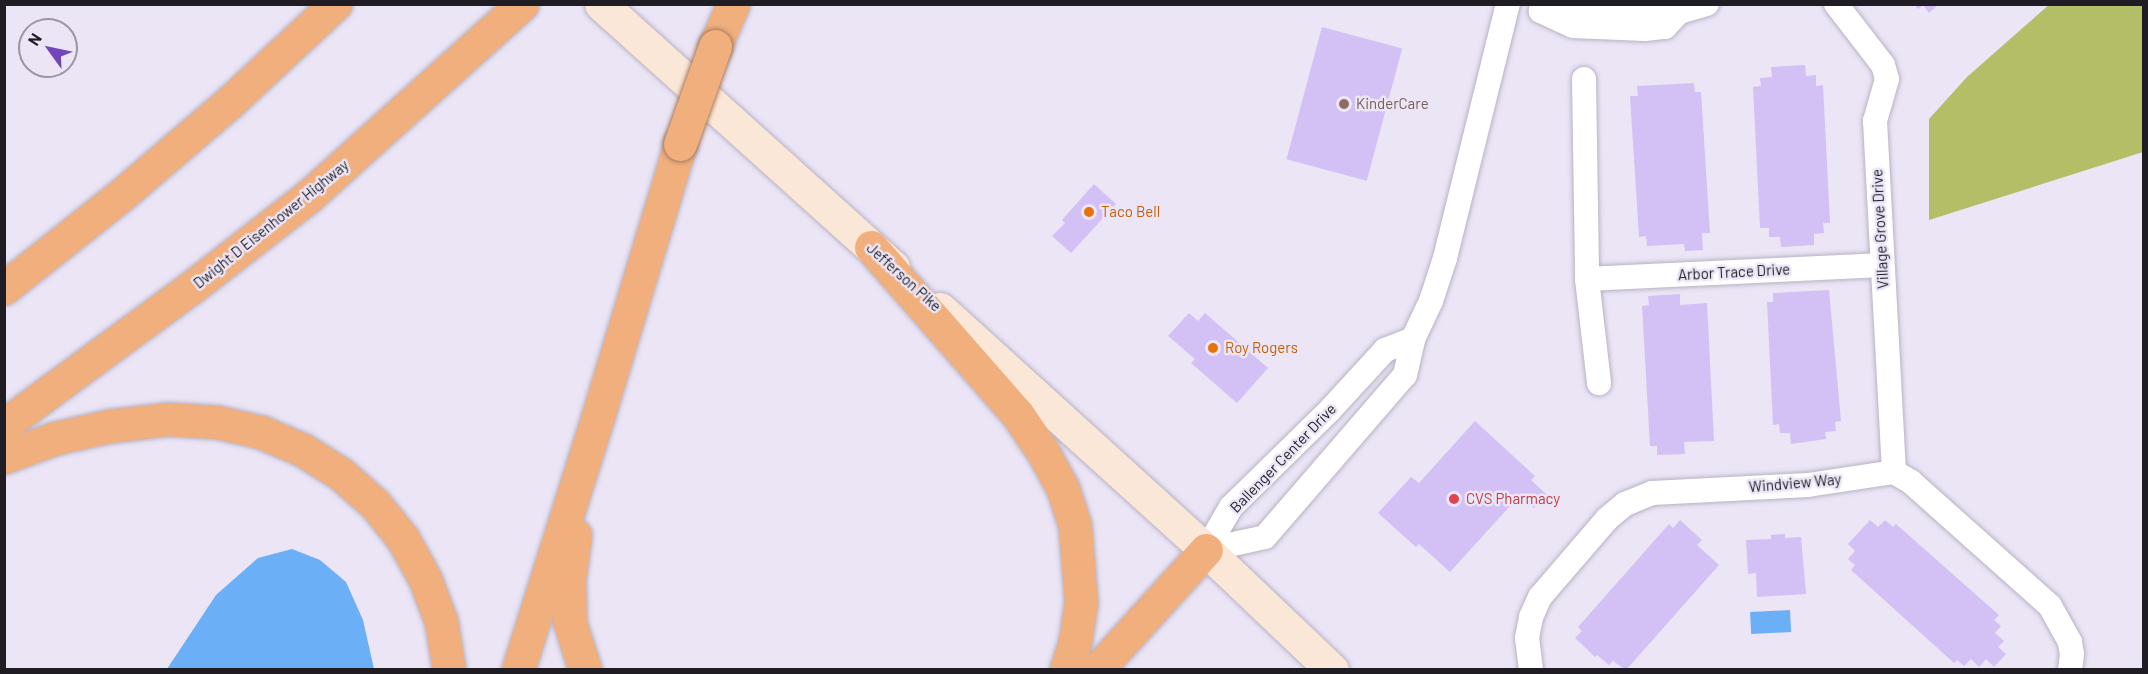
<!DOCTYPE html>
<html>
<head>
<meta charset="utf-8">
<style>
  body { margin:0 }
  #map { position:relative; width:2148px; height:674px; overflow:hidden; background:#ebe5f6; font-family:Barlow,sans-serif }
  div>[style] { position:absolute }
  .green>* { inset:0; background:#b3be67 }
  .water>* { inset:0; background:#6baff7; transform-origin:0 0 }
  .building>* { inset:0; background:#d3c0f4; transform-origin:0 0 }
  .roads { filter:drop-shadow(0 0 2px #b8b3c3) drop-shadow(0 0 2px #b8b3c3) }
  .minor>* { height:24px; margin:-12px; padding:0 12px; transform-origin:12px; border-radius:12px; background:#fff }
  .secondary>* { height:33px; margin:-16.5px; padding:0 16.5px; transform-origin:16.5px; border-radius:16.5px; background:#fbe7d8 }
  .motorway>* { height:33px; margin:-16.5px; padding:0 16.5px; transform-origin:16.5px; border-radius:16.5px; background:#f1af7e }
  .bridges { filter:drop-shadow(0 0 2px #a87c5e) drop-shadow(0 0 2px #a87c5e) }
  .motorway-bridge>* { height:33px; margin:-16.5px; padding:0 16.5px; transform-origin:16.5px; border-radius:16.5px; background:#f1af7e }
  .dots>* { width:16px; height:16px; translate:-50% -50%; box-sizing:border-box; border:3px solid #ebe5f6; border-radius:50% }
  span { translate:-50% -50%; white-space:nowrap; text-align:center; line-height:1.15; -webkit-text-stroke:5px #ebe5f6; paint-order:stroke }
  .education-label { font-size:15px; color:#785e54 }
  .left { translate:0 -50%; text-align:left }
  .food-label { font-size:15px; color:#c56008 }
  .street-label { font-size:15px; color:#1f1d23 }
  .health-label { font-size:15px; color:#be3a42 }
  .frame { position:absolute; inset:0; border:6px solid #1f1d23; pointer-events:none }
  .north { position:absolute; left:18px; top:18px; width:60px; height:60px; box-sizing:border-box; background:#ebe5f6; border:2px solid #9995a2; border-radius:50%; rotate:303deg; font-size:16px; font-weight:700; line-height:24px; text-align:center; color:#1f1d23 }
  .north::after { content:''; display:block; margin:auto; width:21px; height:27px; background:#7345bd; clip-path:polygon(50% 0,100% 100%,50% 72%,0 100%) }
</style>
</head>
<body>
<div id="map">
  <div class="green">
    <i style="clip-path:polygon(2050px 4px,2143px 5px,2143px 152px,1929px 220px,1929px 119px,1967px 77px)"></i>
  </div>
  <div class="water">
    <i style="clip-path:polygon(292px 549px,320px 560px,346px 582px,363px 620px,374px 669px,167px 669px,216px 595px,258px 558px)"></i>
    <i style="left:1790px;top:610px;width:22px;height:40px;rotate:87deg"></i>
  </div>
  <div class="building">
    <i style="clip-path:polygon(1914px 4px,1939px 4px,1929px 13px,1923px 5px,1918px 9px)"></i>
    <i style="left:1322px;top:27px;width:83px;height:137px;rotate:15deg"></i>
    <i style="clip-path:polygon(1805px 65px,1806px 76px,1816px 75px,1816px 86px,1823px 85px,1830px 223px,1823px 223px,1824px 233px,1814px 234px,1814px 245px,1781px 247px,1780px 237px,1769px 237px,1769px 228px,1760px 228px,1753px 87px,1761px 86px,1760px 78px,1772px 77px,1771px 67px)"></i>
    <i style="clip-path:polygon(1694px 83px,1695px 92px,1701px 92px,1710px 233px,1702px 233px,1703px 250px,1685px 251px,1684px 244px,1647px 246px,1646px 236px,1639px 237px,1630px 96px,1638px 96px,1637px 86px)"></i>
    <i style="clip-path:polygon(1094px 184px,1116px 204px,1071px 253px,1052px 236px,1065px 223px,1062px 220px)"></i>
    <i style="clip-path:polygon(1829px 290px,1841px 421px,1835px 422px,1836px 431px,1825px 432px,1826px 439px,1791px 444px,1790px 433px,1780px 433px,1779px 424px,1773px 425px,1767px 302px,1773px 302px,1773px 293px)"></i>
    <i style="clip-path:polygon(1680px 294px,1680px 305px,1707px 303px,1714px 441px,1684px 442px,1685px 454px,1657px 455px,1657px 446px,1650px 446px,1642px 306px,1649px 305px,1648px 296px)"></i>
    <i style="clip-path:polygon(1189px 313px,1198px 321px,1205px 313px,1268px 368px,1237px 403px,1191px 363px,1195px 359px,1168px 336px)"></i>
    <i style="clip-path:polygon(1475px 421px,1535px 476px,1531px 480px,1546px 494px,1534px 508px,1520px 495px,1450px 572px,1419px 544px,1416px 547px,1378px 513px,1411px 477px,1419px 483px)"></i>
    <i style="clip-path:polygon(1680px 520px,1702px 540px,1697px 545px,1719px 565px,1626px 670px,1613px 661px,1609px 665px,1597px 655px,1595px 657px,1575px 638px,1582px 631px,1578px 627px,1669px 524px,1673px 528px)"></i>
    <i style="clip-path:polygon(1870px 520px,1878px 527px,1885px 520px,1893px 527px,1896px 524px,1999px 615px,1994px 620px,2001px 626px,1995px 633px,2004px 641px,1998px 647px,2006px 654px,1994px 667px,1986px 659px,1979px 667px,1971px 659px,1964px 666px,1957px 660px,1954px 663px,1851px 570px,1855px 565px,1848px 559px,1855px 551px,1848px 544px)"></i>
    <i style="clip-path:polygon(1785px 534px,1785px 538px,1801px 537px,1806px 594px,1757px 597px,1756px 573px,1748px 574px,1746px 540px,1771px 539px,1771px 535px)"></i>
  </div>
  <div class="roads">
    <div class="minor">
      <i style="left:1836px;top:4px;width:77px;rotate:52.4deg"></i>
      <i style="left:1883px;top:65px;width:15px;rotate:74deg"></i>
      <i style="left:1887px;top:79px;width:44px;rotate:105.9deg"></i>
      <i style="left:1875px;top:121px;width:352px;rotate:86.9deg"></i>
      <i style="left:1679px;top:12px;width:23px;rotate:-162deg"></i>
      <i style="left:1657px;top:5px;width:87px;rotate:180deg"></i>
      <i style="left:1570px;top:5px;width:30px;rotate:168deg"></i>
      <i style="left:1541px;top:11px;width:35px;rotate:25deg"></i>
      <i style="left:1573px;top:26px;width:72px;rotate:2.4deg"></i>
      <i style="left:1645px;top:29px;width:20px;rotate:-6deg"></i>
      <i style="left:1665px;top:27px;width:21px;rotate:-47deg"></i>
      <i style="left:1679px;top:12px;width:29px;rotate:-16deg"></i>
      <i style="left:1584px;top:79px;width:200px;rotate:89.1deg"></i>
      <i style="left:1587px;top:279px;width:105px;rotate:83.4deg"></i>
      <i style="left:1587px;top:279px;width:295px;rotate:-2.7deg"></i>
      <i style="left:1206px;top:550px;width:60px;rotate:-12.4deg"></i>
      <i style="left:1265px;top:537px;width:214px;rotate:-49.2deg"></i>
      <i style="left:1405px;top:375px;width:37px;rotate:-77deg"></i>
      <i style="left:1413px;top:339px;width:42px;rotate:-64.7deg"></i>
      <i style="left:1431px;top:301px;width:45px;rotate:-72deg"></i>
      <i style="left:1445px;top:258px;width:262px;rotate:-76.1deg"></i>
      <i style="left:1206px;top:550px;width:50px;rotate:-59.8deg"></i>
      <i style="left:1231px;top:507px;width:139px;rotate:-44.4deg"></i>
      <i style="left:1330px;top:410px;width:81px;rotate:-47.5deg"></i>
      <i style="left:1385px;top:350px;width:30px;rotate:-21deg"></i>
      <i style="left:1531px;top:670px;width:32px;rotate:-97deg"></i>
      <i style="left:1527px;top:638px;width:21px;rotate:-79deg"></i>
      <i style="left:1531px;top:617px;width:22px;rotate:-66deg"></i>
      <i style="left:1540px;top:597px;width:103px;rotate:-49.3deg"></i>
      <i style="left:1607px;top:519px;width:23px;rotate:-40deg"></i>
      <i style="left:1625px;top:504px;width:29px;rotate:-22deg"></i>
      <i style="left:1652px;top:493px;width:156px;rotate:-2.9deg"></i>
      <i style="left:1808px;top:485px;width:87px;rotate:-8.6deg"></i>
      <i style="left:1894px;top:472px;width:20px;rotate:30deg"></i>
      <i style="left:1911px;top:482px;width:186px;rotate:41.7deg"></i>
      <i style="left:2050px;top:606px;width:41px;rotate:60.9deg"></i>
      <i style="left:2070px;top:642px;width:12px;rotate:81deg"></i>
      <i style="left:2072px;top:654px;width:16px;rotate:97deg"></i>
    </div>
    <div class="secondary">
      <i style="left:601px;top:4px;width:393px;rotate:42deg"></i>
      <i style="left:940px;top:309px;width:359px;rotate:42.2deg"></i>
      <i style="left:1206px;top:550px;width:174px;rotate:43.6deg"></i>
    </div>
    <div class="motorway">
      <i style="left:715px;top:46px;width:46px;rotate:-66.8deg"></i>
      <i style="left:871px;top:247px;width:223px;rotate:48.8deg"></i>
      <i style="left:1018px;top:415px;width:45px;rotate:56deg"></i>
      <i style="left:1043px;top:452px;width:42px;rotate:61.6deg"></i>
      <i style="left:1063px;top:489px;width:39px;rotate:72deg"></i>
      <i style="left:1075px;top:526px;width:76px;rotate:85.5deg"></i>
      <i style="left:1081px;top:602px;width:40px;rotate:98.5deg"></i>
      <i style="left:1075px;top:642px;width:29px;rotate:108deg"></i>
      <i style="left:4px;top:288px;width:147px;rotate:-38.4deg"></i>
      <i style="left:119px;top:197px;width:146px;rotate:-40.6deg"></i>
      <i style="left:230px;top:102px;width:144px;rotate:-43deg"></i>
      <i style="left:4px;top:425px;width:233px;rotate:-36.3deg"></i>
      <i style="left:192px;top:287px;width:150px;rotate:-37.9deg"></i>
      <i style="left:310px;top:195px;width:285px;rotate:-42deg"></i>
      <i style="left:4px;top:457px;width:55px;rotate:-20.1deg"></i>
      <i style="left:56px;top:438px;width:54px;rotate:-12.8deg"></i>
      <i style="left:109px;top:426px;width:58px;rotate:-6.9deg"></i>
      <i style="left:167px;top:419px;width:50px;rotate:3.4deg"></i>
      <i style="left:217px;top:422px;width:45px;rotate:12.8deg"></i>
      <i style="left:261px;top:432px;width:46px;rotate:23.2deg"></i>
      <i style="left:303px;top:450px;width:45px;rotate:32.3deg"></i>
      <i style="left:341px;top:474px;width:45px;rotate:41.4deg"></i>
      <i style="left:375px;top:504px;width:45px;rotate:51.3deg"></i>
      <i style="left:403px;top:539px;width:46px;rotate:61.2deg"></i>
      <i style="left:425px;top:579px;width:45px;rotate:69.1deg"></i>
      <i style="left:441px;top:621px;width:50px;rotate:80.7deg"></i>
      <i style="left:575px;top:535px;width:45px;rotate:97.6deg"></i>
      <i style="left:569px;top:580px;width:43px;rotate:88.7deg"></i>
      <i style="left:570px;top:623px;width:49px;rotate:72.3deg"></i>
      <i style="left:518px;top:670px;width:269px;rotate:-72.5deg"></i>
      <i style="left:599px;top:413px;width:281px;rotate:-73.2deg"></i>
      <i style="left:1097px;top:670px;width:162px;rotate:-47.8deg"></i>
    </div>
  </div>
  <div class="bridges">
    <div class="motorway-bridge">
      <i style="left:680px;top:144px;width:104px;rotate:-70.3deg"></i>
    </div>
  </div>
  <div class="dots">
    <i style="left:1344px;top:104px;background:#8d6e63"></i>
    <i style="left:1089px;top:212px;background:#e8710a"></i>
    <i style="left:1213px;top:348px;background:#e8710a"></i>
    <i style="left:1454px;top:499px;background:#e0444e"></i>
  </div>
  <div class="education-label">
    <span class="left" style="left:1356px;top:104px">KinderCare</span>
  </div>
  <div class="food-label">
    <span class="left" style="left:1101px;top:212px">Taco Bell</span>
    <span class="left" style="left:1225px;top:348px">Roy Rogers</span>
  </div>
  <div class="street-label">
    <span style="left:271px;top:224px;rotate:-39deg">Dwight D Eisenhower Highway</span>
    <span style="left:1880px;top:229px;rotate:-93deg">Village Grove Drive</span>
    <span style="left:1734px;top:272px;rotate:-3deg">Arbor Trace Drive</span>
    <span style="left:904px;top:277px;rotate:42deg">Jefferson Pike</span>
    <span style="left:1283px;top:458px;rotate:-46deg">Ballenger Center Drive</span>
    <span style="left:1795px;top:483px;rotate:-5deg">Windview Way</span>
  </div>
  <div class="health-label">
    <span class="left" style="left:1466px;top:499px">CVS Pharmacy</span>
  </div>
  <div class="frame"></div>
  <div class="north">N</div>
</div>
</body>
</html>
